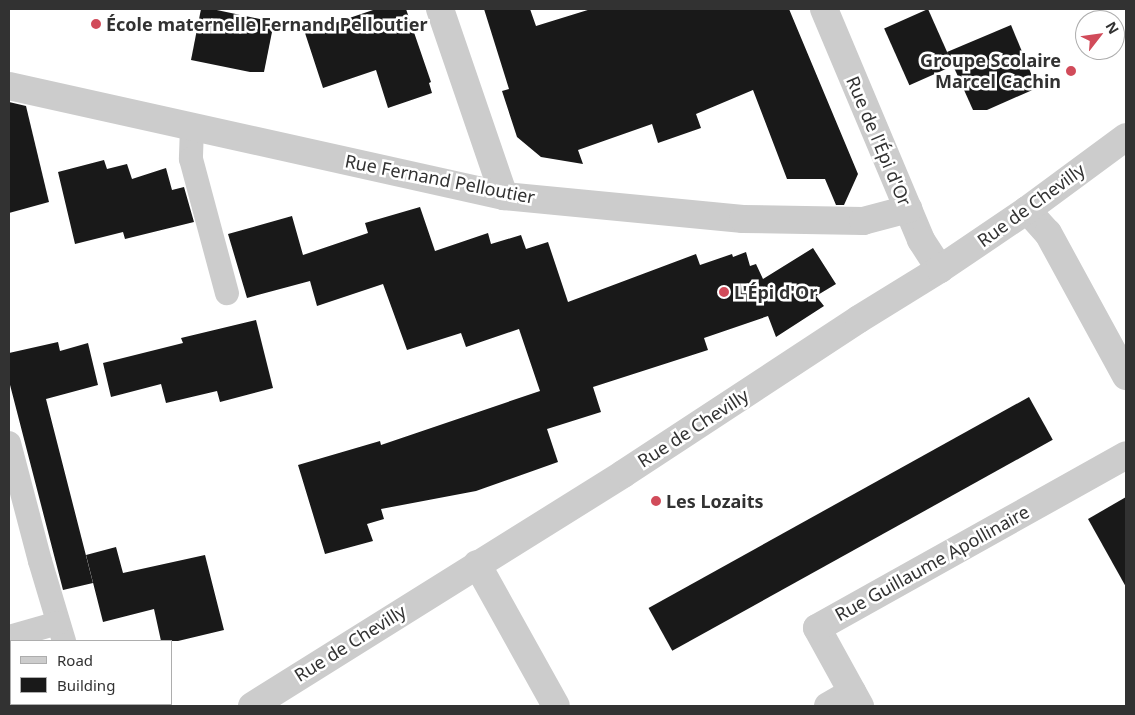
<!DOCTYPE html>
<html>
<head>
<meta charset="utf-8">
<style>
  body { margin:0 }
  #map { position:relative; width:1135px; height:715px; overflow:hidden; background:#fff; font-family:"Noto Sans",sans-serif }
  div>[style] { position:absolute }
  .building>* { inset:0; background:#191919; transform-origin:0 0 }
  .service>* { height:24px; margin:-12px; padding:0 12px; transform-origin:12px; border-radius:12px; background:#ccc }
  .minor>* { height:28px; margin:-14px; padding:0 14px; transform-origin:14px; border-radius:14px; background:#ccc }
  .tertiary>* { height:28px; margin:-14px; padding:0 14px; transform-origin:14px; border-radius:14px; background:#ccc }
  .dots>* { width:14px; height:14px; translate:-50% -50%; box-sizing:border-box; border:2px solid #fff; border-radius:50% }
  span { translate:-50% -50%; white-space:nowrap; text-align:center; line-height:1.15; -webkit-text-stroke:5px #fff; paint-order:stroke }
  .poi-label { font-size:18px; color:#323232; font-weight:700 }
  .left { translate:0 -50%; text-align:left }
  .right { translate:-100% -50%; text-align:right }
  .street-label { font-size:18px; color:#323232 }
  .frame { position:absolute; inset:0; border:10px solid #323232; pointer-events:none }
  .legend { position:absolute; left:10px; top:640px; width:162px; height:65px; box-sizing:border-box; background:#fff; border:1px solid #adadad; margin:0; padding:6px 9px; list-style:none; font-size:15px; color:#323232 }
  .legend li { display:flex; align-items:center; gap:10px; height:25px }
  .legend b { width:25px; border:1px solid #adadad }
  .north { position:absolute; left:1075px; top:10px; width:50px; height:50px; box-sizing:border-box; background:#fff; border:1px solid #adadad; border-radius:50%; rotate:60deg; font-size:14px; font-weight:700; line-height:20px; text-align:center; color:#323232 }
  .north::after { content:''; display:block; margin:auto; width:18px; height:22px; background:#d14b5a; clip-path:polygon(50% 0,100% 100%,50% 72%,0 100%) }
</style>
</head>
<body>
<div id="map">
  <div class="building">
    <i style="clip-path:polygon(201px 9px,212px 9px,274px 22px,264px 72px,250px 72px,191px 60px)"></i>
    <i style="clip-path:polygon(376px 9px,406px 9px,431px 82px,429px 83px,432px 93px,388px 108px,376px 70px,323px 88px,305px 33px)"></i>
    <i style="clip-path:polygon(484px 9px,530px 9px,536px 26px,591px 9px,789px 9px,858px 174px,844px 205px,836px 205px,825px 179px,787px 179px,753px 90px,696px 114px,701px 128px,658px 143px,652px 124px,578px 150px,583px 164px,541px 157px,517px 137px,502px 91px,509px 89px)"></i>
    <i style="left:928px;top:9px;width:62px;height:48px;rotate:66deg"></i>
    <i style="clip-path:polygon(1011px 25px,1037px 88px,987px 110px,973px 110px,947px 52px)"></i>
    <i style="clip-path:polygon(9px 102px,26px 106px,49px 202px,9px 213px)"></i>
    <i style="clip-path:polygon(104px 160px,107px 169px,127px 164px,132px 179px,166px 168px,172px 190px,184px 187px,194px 222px,125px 239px,123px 232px,75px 244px,58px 172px)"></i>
    <i style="clip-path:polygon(420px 207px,435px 251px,488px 233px,491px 244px,521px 235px,526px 249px,548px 242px,568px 302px,696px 254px,700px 265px,732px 254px,733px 257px,746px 252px,750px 266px,756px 264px,763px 279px,813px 248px,836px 284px,816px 296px,824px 306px,776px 337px,768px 316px,704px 338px,708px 350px,593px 387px,601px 412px,547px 429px,558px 462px,476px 491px,381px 509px,384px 519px,367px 524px,373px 541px,325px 554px,298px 465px,380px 441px,381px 445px,540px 391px,519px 329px,466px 347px,461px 333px,407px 350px,383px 284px,317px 306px,310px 281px,247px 298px,228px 234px,292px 216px,303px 255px,368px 233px,365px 223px)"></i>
    <i style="clip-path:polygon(256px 320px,273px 388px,220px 402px,217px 391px,166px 403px,161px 384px,111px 397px,103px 363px,183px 343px,181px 338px)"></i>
    <i style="clip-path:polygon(58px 342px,60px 351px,88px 343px,98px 385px,46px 399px,93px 583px,63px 590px,9px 381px,9px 353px)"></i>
    <i style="left:1029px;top:397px;width:49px;height:435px;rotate:61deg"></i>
    <i style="clip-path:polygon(1126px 497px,1126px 587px,1088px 519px)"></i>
    <i style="clip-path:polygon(116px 547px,123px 573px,205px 555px,224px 630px,178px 641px,161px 641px,154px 609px,103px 622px,86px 555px)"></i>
  </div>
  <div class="service">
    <i style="left:192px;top:127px;width:32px;rotate:92deg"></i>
    <i style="left:191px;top:159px;width:139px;rotate:75deg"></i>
    <i style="left:9px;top:443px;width:122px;rotate:75.3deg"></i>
    <i style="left:40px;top:561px;width:84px;rotate:73.3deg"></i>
    <i style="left:9px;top:637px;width:51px;rotate:-15.9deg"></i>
    <i style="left:83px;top:704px;width:2px;rotate:63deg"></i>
  </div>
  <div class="minor">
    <i style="left:440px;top:9px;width:198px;rotate:71.1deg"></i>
    <i style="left:824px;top:9px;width:251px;rotate:67.2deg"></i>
    <i style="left:921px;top:240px;width:35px;rotate:57deg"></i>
    <i style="left:9px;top:86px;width:507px;rotate:12.53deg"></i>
    <i style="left:504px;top:196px;width:240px;rotate:5.5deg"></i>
    <i style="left:743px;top:219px;width:120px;rotate:1deg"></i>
    <i style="left:863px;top:221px;width:47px;rotate:-14.9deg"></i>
    <i style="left:1027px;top:210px;width:31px;rotate:48deg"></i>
    <i style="left:1048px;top:233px;width:163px;rotate:61.4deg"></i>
    <i style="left:477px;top:564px;width:162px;rotate:60.9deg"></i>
    <i style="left:828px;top:706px;width:28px;rotate:-30deg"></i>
    <i style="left:860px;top:706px;width:89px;rotate:-118.9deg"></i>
    <i style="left:817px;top:628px;width:354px;rotate:-29.2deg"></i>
  </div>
  <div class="tertiary">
    <i style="left:252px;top:706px;width:438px;rotate:-32deg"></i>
    <i style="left:623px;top:474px;width:282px;rotate:-33.3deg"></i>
    <i style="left:859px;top:319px;width:95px;rotate:-31.7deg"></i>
    <i style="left:940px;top:269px;width:105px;rotate:-34.1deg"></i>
    <i style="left:1027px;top:210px;width:123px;rotate:-36.4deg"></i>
  </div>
  <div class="dots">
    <i style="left:96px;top:24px;background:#d14b5a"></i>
    <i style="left:1071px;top:71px;background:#d14b5a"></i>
    <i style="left:724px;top:292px;background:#d14b5a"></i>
    <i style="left:656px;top:501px;background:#d14b5a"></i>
  </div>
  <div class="poi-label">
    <span class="left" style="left:106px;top:24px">École maternelle Fernand Pelloutier</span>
    <span class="right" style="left:1061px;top:71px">Groupe Scolaire<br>Marcel Cachin</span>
    <span class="left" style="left:734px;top:292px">L'Épi d'Or</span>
    <span class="left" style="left:666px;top:501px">Les Lozaits</span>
  </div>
  <div class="street-label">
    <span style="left:879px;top:141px;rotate:67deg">Rue de l'Épi d'Or</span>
    <span style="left:440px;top:179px;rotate:11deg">Rue Fernand Pelloutier</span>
    <span style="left:1031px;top:205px;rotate:-36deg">Rue de Chevilly</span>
    <span style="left:693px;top:428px;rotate:-33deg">Rue de Chevilly</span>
    <span style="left:932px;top:563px;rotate:-29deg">Rue Guillaume Apollinaire</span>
    <span style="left:350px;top:643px;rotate:-32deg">Rue de Chevilly</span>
  </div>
  <div class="frame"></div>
  <ul class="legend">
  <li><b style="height:6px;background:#ccc"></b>Road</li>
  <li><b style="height:14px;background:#191919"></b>Building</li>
  </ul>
  <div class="north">N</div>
</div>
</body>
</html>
